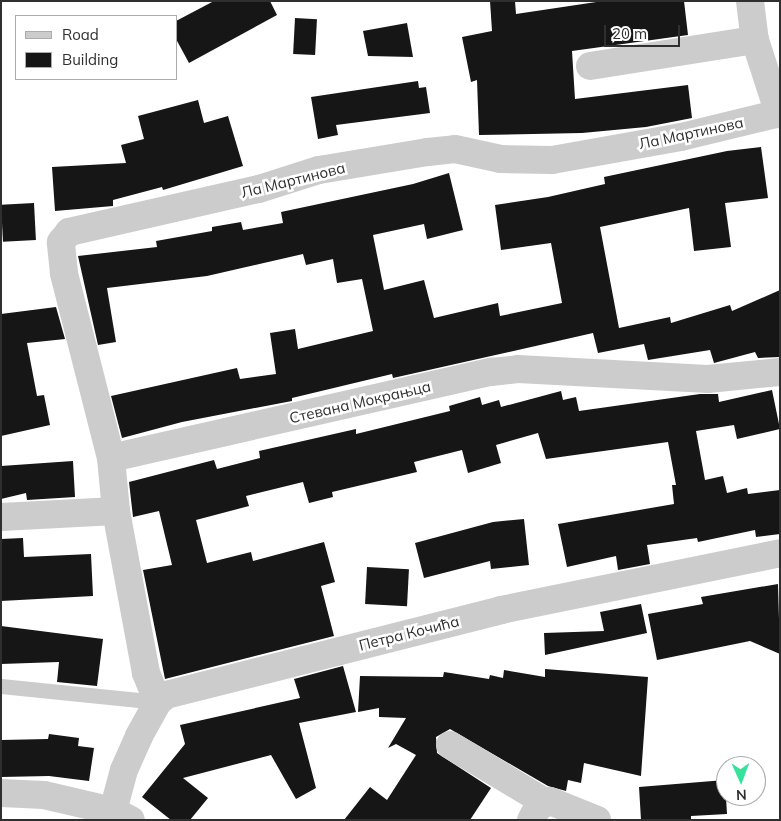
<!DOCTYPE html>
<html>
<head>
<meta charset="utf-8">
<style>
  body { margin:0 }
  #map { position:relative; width:781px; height:821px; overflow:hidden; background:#fff; font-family:Mulish,sans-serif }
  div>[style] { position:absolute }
  .building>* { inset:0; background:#161616; transform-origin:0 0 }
  .service>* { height:15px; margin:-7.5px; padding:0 7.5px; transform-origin:7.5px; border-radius:7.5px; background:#ccc }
  .minor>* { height:28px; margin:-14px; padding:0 14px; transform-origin:14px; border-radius:14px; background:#ccc }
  span { translate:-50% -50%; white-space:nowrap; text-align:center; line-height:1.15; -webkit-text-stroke:5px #fff; paint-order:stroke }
  .street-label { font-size:15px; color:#2f2f2f }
  .frame { position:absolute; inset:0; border:2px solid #2f2f2f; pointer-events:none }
  .legend { position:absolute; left:15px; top:15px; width:162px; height:65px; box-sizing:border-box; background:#fff; border:1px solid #acacac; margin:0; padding:6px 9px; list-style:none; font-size:15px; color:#2f2f2f }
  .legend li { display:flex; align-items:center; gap:10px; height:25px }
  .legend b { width:25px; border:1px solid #acacac }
  .north { position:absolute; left:716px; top:756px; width:50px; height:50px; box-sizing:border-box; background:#fff; border:1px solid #acacac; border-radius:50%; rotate:178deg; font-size:14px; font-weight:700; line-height:20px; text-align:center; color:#2f2f2f }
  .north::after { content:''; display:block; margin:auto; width:18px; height:22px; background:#36e299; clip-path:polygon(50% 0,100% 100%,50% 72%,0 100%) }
  .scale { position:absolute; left:604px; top:25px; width:76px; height:22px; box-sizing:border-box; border:2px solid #2f2f2f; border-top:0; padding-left:6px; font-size:15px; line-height:18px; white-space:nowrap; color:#2f2f2f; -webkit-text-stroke:4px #fff; paint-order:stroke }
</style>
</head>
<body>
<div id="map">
  <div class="building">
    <i style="clip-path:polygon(214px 1px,270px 1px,277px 15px,189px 63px,176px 39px,176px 21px)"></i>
    <i style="clip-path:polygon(490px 1px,515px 1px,516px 14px,603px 1px,684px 1px,688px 35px,572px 51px,575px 99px,688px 85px,692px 118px,646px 127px,582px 133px,479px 135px,477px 80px,471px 82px,462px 37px,492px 31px)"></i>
    <i style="left:295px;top:18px;width:22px;height:36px;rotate:3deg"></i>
    <i style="clip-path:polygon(407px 23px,413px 57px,368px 56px,363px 31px)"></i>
    <i style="clip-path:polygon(418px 81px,419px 88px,426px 87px,430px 113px,336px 125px,338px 135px,318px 139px,311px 97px)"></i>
    <i style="clip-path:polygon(198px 100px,204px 123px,228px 116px,243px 166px,163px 190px,162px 187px,113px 200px,113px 206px,55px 211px,52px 167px,126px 163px,121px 145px,144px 139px,138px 116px)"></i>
    <i style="clip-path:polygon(761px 147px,768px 198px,725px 203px,731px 247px,694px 251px,689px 208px,600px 227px,619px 328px,670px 317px,671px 323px,730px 305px,732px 311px,780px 290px,780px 357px,758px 358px,755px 352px,714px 363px,710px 350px,648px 360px,644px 344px,598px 353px,593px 333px,393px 378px,392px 374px,292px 398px,292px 401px,182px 422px,122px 438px,111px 396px,237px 368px,240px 379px,276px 374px,270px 333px,295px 329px,298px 349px,373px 331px,362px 279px,337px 283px,333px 259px,306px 265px,303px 254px,207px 276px,107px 288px,116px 342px,98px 345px,78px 256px,157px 247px,156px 241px,212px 231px,212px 227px,241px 222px,243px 230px,283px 223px,281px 212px,413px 184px,449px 173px,463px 230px,427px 239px,424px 224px,373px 235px,384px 290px,424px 280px,434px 318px,498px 303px,500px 316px,562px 303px,551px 243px,501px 250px,495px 205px,548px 197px,605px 184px,604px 177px,727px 151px)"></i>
    <i style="left:34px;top:203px;width:37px;height:33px;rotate:87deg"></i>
    <i style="clip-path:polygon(56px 307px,65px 339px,27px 343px,37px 396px,44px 395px,50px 425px,1px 436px,1px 314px)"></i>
    <i style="clip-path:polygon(772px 390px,780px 429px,737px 439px,734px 425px,696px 431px,705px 480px,723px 476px,727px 493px,747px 488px,748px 494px,780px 490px,780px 534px,756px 537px,755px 530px,698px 542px,697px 538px,647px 545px,650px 564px,618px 570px,616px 556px,567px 567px,558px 524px,674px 504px,672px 485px,676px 485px,668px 442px,546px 459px,538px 433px,496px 445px,501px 463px,468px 473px,462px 450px,414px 462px,417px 472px,332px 492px,333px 497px,309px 503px,303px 482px,246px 496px,249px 506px,196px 520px,207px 563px,251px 552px,253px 561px,324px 542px,335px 582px,321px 586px,334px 636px,165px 679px,143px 570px,172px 565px,159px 511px,133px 517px,129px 482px,214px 460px,217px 469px,260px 458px,259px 451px,356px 429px,356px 434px,450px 411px,449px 406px,480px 397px,482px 405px,499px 400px,501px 407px,561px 391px,563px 400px,576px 397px,579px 411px,700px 394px,718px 394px,719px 402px)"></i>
    <i style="clip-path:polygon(73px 461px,75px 497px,27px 500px,26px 493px,1px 499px,1px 466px)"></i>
    <i style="clip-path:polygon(524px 519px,529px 565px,491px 569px,490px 561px,424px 578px,415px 543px,493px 522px)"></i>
    <i style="clip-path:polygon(23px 538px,24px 557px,91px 554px,93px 596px,1px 601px,1px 539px)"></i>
    <i style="left:367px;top:567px;width:42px;height:37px;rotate:3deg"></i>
    <i style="clip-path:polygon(778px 584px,780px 654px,750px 641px,657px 660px,648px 614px,703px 604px,701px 597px)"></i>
    <i style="clip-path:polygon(641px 604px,647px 633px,545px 655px,544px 633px,604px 631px,600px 612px)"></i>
    <i style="clip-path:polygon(1px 626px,103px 639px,97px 686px,57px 682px,59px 662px,1px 664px)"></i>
    <i style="clip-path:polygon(343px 666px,356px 712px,299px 723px,316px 788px,296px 799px,271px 755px,183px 778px,208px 798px,190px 820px,171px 820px,142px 797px,185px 744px,180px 725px,300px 698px,294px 679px)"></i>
    <i style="clip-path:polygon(545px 669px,648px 677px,641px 776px,584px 763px,581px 783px,568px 780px,566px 791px,548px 786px,450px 729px,436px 737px,437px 753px,491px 788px,470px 820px,344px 820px,370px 787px,387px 800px,416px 755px,396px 744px,388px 748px,406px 718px,379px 717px,379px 708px,358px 712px,360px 676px,443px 677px,444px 672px,489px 679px,490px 675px,503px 678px,504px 670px,545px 677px)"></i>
    <i style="clip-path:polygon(49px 734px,79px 738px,78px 746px,94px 748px,89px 781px,49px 776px,1px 777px,1px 740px,48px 739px)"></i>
    <i style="clip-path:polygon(725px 780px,727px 814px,691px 816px,691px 820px,641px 820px,639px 787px)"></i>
  </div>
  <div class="service">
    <i style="left:1px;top:686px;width:158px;rotate:5.8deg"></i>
  </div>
  <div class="minor">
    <i style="left:750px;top:1px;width:39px;rotate:83deg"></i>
    <i style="left:755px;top:40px;width:78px;rotate:72deg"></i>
    <i style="left:590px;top:66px;width:167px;rotate:-9deg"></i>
    <i style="left:111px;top:458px;width:191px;rotate:-104.3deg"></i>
    <i style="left:64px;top:273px;width:31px;rotate:-96deg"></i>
    <i style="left:61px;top:242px;width:13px;rotate:-51deg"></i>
    <i style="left:69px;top:232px;width:195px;rotate:-12.8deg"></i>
    <i style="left:259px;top:189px;width:63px;rotate:-17.6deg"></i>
    <i style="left:319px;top:170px;width:110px;rotate:-9.4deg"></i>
    <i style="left:428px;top:152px;width:27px;rotate:-6deg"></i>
    <i style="left:455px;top:149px;width:47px;rotate:12.3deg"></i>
    <i style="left:501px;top:159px;width:51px;rotate:1.1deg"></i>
    <i style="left:552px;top:160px;width:131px;rotate:-10.1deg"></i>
    <i style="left:681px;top:137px;width:102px;rotate:-13.6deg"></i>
    <i style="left:116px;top:511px;width:165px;rotate:79.5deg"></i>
    <i style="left:146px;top:673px;width:31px;rotate:68deg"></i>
    <i style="left:1px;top:517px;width:115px;rotate:-3deg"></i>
    <i style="left:116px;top:511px;width:53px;rotate:-95.4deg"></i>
    <i style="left:111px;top:458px;width:390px;rotate:-12.8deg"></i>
    <i style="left:491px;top:372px;width:27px;rotate:-6deg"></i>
    <i style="left:518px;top:369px;width:190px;rotate:3deg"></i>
    <i style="left:708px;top:379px;width:72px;rotate:-5.6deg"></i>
    <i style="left:450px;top:745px;width:111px;rotate:31deg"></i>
    <i style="left:1px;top:793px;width:43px;rotate:2.7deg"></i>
    <i style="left:44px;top:795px;width:71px;rotate:13.1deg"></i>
    <i style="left:113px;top:811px;width:20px;rotate:27deg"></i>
    <i style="left:113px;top:811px;width:42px;rotate:-75deg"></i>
    <i style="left:124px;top:770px;width:37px;rotate:-66deg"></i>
    <i style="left:139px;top:736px;width:39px;rotate:-61deg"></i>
    <i style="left:158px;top:702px;width:11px;rotate:-41deg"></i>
    <i style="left:166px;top:695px;width:346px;rotate:-14.2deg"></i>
    <i style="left:501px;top:610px;width:285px;rotate:-11.5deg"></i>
    <i style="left:531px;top:820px;width:15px;rotate:-62deg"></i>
    <i style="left:538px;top:807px;width:13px;rotate:-27deg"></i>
    <i style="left:550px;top:801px;width:51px;rotate:22deg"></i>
  </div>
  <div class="street-label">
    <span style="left:691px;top:133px;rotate:-12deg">Ла Мартинова</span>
    <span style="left:293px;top:180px;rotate:-14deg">Ла Мартинова</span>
    <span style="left:360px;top:402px;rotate:-13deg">Стевана Мокрањца</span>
    <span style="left:409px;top:633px;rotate:-14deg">Петра Кочића</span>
  </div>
  <div class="frame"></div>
  <ul class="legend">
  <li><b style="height:6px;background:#ccc"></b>Road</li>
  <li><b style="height:14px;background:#161616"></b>Building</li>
  </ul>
  <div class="north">N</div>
  <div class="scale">20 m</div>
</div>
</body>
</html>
